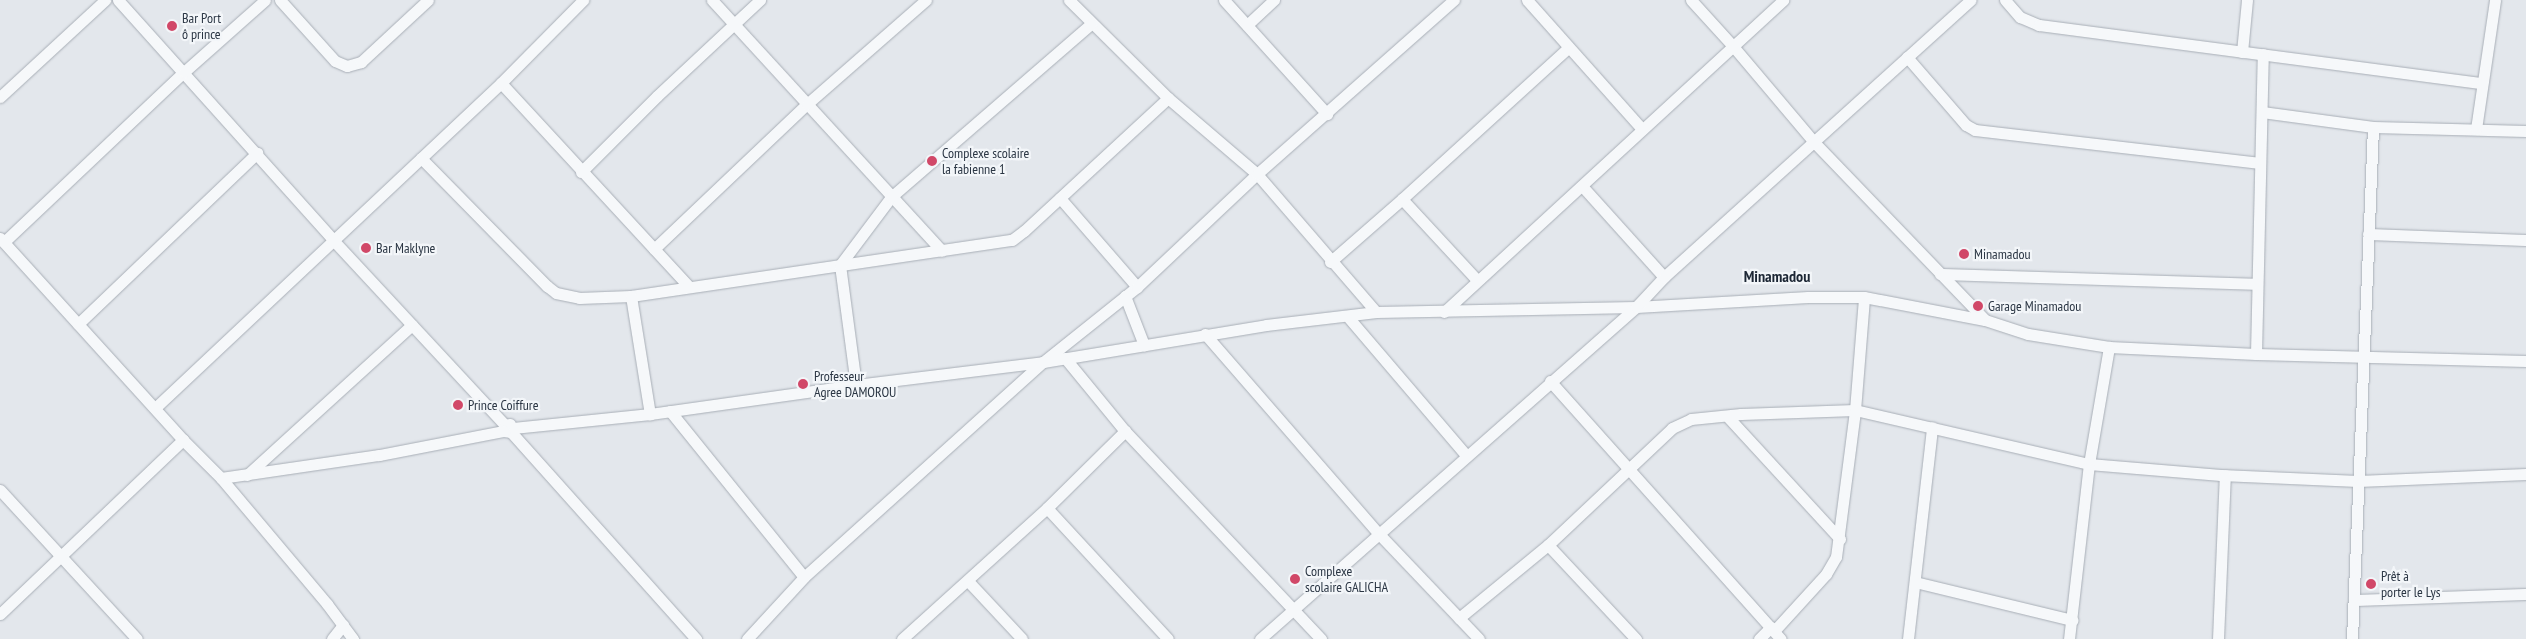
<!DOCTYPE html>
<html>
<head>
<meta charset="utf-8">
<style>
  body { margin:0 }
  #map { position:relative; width:2526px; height:639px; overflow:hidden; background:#e3e7ec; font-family:"PT Sans Narrow",sans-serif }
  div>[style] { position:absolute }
  .roads { filter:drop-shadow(0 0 1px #a8aeb6) drop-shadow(0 0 1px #a8aeb6) }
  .minor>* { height:11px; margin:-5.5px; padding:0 5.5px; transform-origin:5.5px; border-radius:5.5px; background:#f6f8fa }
  .dots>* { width:14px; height:14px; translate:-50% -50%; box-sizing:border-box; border:2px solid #f3f6f9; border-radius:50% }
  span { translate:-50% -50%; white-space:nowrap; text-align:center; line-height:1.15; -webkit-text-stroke:4.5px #f3f6f9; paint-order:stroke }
  .poi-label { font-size:14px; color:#2b3644 }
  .left { translate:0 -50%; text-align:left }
  .quarter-label { font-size:16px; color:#1d2735; font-weight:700 }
</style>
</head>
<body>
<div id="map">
  <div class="roads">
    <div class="minor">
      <i style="left:118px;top:0;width:324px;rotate:48.1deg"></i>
      <i style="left:334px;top:241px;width:251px;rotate:47.1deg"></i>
      <i style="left:280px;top:0;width:82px;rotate:48deg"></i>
      <i style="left:335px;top:61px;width:13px;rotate:23deg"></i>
      <i style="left:347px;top:66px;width:15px;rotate:-16deg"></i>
      <i style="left:361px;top:62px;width:91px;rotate:-42.8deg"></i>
      <i style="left:712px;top:0;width:340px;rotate:47.5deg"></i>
      <i style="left:1069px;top:0;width:139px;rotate:44.7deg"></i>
      <i style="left:1168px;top:98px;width:117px;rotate:40.5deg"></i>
      <i style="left:1257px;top:174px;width:182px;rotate:49.2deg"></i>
      <i style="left:1224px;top:0;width:154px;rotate:47.9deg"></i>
      <i style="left:1527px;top:0;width:173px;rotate:48.3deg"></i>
      <i style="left:1691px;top:0;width:61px;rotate:47.7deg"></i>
      <i style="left:1732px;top:45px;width:126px;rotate:49.8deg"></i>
      <i style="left:1813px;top:141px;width:248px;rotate:46.1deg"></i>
      <i style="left:2005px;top:0;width:23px;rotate:49deg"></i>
      <i style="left:2020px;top:17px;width:21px;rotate:23deg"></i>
      <i style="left:2039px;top:25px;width:447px;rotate:7.5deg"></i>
      <i style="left:1247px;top:25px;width:37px;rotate:-43deg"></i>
      <i style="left:2242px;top:52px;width:52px;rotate:-84.5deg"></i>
      <i style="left:1907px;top:57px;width:90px;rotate:49.1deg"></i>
      <i style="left:1966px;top:125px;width:10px;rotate:29deg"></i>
      <i style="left:1975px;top:130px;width:287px;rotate:6.6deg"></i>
      <i style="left:501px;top:83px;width:277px;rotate:47.3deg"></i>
      <i style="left:0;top:97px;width:143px;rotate:-42.7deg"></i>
      <i style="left:2262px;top:112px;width:112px;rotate:7.7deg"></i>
      <i style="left:2373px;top:127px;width:153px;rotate:1.5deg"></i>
      <i style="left:2476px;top:129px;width:130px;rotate:-81.6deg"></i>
      <i style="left:421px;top:158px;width:180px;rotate:45.5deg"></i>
      <i style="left:547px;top:286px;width:11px;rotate:38deg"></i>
      <i style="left:556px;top:293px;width:24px;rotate:12deg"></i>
      <i style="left:579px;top:298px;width:52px;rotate:-2.2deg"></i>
      <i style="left:631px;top:296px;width:385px;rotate:-8.4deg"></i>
      <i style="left:1012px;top:240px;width:15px;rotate:-37deg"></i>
      <i style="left:1024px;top:231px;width:196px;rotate:-42.7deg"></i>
      <i style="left:581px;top:172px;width:107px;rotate:-45deg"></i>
      <i style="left:657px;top:96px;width:141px;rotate:-43deg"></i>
      <i style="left:1582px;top:186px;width:122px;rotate:48deg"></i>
      <i style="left:1060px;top:198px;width:118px;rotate:49.1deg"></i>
      <i style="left:1402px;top:199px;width:110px;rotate:47.2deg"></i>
      <i style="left:2368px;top:234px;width:158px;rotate:2.2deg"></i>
      <i style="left:0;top:238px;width:273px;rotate:47.8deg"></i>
      <i style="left:183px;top:440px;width:54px;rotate:45deg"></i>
      <i style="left:221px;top:478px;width:165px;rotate:49.9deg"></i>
      <i style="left:327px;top:604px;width:44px;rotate:53.4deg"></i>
      <i style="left:4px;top:242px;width:248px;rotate:-43.4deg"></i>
      <i style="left:184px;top:72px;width:108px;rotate:-41.6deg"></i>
      <i style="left:654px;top:249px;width:211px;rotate:-43.5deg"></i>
      <i style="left:807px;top:104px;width:158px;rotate:-41.2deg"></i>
      <i style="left:1330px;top:262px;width:96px;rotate:-41.2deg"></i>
      <i style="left:1402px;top:199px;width:224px;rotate:-42.3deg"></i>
      <i style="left:1940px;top:274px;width:316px;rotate:1.8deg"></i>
      <i style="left:631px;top:296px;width:120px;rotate:80.9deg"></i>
      <i style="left:1125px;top:296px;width:53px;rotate:68.8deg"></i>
      <i style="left:1444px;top:312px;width:461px;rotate:-42.6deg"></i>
      <i style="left:1348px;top:317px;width:182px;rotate:49.5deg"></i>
      <i style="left:78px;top:324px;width:248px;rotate:-43.7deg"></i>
      <i style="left:1205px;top:334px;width:265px;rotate:49deg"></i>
      <i style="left:1379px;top:534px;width:145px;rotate:46.4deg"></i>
      <i style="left:2256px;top:354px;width:300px;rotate:-88.7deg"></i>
      <i style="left:1065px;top:358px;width:94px;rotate:50.6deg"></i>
      <i style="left:1125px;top:431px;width:286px;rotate:46.7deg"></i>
      <i style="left:1550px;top:381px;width:346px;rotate:48.2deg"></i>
      <i style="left:856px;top:385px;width:121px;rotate:-97.6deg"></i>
      <i style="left:840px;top:265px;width:85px;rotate:-53.1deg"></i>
      <i style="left:891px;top:197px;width:264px;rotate:-40.9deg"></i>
      <i style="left:155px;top:408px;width:475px;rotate:-43.2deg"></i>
      <i style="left:501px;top:83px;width:117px;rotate:-45.3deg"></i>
      <i style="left:670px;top:411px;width:213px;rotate:51.1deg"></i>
      <i style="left:1727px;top:416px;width:167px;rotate:47.4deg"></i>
      <i style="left:510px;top:424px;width:5px;rotate:169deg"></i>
      <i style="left:505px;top:425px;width:6px;rotate:99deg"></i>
      <i style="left:504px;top:431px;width:7px;rotate:8deg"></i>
      <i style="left:511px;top:432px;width:278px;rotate:48.2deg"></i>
      <i style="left:513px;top:428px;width:138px;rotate:-5.8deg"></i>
      <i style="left:650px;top:414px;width:208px;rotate:-8deg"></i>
      <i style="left:856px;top:385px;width:188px;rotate:-7deg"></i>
      <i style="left:1043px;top:362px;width:226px;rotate:-9.4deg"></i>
      <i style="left:1266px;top:325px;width:111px;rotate:-6.7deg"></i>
      <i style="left:1376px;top:312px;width:260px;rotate:-1.1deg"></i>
      <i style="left:1636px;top:307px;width:172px;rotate:-3.3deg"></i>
      <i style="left:1808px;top:297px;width:56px"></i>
      <i style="left:1864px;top:297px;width:123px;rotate:10.8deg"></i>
      <i style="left:1985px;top:320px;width:45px;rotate:18deg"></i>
      <i style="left:2028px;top:334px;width:82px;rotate:9.1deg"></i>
      <i style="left:2109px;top:347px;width:147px;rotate:2.7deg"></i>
      <i style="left:2256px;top:354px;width:270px;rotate:1.5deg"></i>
      <i style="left:247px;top:475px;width:223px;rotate:-42.3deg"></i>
      <i style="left:221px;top:478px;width:160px;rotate:-8.3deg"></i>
      <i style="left:379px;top:455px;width:127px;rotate:-10.9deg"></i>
      <i style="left:0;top:490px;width:202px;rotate:47.4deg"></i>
      <i style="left:1047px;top:508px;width:178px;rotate:47.3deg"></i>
      <i style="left:1548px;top:545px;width:129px;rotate:46.9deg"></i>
      <i style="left:968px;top:581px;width:79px;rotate:47deg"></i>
      <i style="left:1915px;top:582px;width:162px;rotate:13.6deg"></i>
      <i style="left:2354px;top:600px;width:172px;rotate:-2deg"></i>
      <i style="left:0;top:614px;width:253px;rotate:-43.6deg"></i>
      <i style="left:1459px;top:618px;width:115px;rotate:-39.4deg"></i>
      <i style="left:1548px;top:545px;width:170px;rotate:-43.3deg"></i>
      <i style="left:1672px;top:428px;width:21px;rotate:-25deg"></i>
      <i style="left:1691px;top:419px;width:50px;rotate:-5.7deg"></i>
      <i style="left:1741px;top:414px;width:114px;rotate:-2deg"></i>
      <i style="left:1855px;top:410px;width:240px;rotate:13deg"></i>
      <i style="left:2089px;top:464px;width:132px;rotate:4.8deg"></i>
      <i style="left:2221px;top:475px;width:137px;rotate:2.5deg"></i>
      <i style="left:2358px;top:481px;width:168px;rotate:-2.4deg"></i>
      <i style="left:1774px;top:631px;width:77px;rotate:-47.6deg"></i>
      <i style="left:1826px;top:574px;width:20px;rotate:-60deg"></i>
      <i style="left:1836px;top:557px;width:148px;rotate:-82.6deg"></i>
      <i style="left:1855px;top:410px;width:113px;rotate:-85.4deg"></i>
      <i style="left:332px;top:639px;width:18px;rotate:-52deg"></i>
      <i style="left:747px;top:639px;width:84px;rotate:-47.4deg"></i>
      <i style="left:804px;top:577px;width:321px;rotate:-42deg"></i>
      <i style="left:1043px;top:362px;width:120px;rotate:-38.6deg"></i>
      <i style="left:1137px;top:287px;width:165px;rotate:-43.3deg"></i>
      <i style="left:1257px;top:174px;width:263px;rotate:-41.5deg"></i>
      <i style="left:902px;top:639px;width:195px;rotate:-42.1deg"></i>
      <i style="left:1047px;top:508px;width:110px;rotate:-44.6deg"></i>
      <i style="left:1260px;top:639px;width:502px;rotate:-41.44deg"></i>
      <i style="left:1636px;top:307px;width:41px;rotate:-47deg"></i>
      <i style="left:1664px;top:277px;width:413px;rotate:-42.1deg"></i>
      <i style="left:1759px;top:639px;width:17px;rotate:-45deg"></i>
      <i style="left:1908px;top:639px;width:213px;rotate:-83.5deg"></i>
      <i style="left:2069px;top:639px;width:176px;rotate:-83.5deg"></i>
      <i style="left:2089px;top:464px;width:119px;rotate:-80.3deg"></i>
      <i style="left:2218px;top:639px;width:164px;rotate:-87.6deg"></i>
      <i style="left:2352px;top:639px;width:512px;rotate:-87.65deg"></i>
    </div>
  </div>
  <div class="dots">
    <i style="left:172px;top:26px;background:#d14868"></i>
    <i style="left:932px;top:161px;background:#d14868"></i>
    <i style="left:366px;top:248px;background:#d14868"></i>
    <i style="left:1964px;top:254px;background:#d14868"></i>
    <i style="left:1978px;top:306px;background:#d14868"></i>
    <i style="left:803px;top:384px;background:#d14868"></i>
    <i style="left:458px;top:405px;background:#d14868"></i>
    <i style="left:1295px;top:579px;background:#d14868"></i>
    <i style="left:2371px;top:584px;background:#d14868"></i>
  </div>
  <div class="poi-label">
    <span class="left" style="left:182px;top:26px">Bar Port<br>ô prince</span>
    <span class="left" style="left:942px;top:161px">Complexe scolaire<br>la fabienne 1</span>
    <span class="left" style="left:376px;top:248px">Bar Maklyne</span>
    <span class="left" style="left:1974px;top:254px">Minamadou</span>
    <span class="left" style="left:1988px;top:306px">Garage Minamadou</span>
    <span class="left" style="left:814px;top:384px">Professeur<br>Agree DAMOROU</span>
    <span class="left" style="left:468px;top:405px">Prince Coiffure</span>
    <span class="left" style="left:1305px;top:579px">Complexe<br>scolaire GALICHA</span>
    <span class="left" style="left:2381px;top:584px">Prêt à<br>porter le Lys</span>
  </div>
  <div class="quarter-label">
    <span style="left:1777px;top:276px">Minamadou</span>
  </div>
</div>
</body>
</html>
